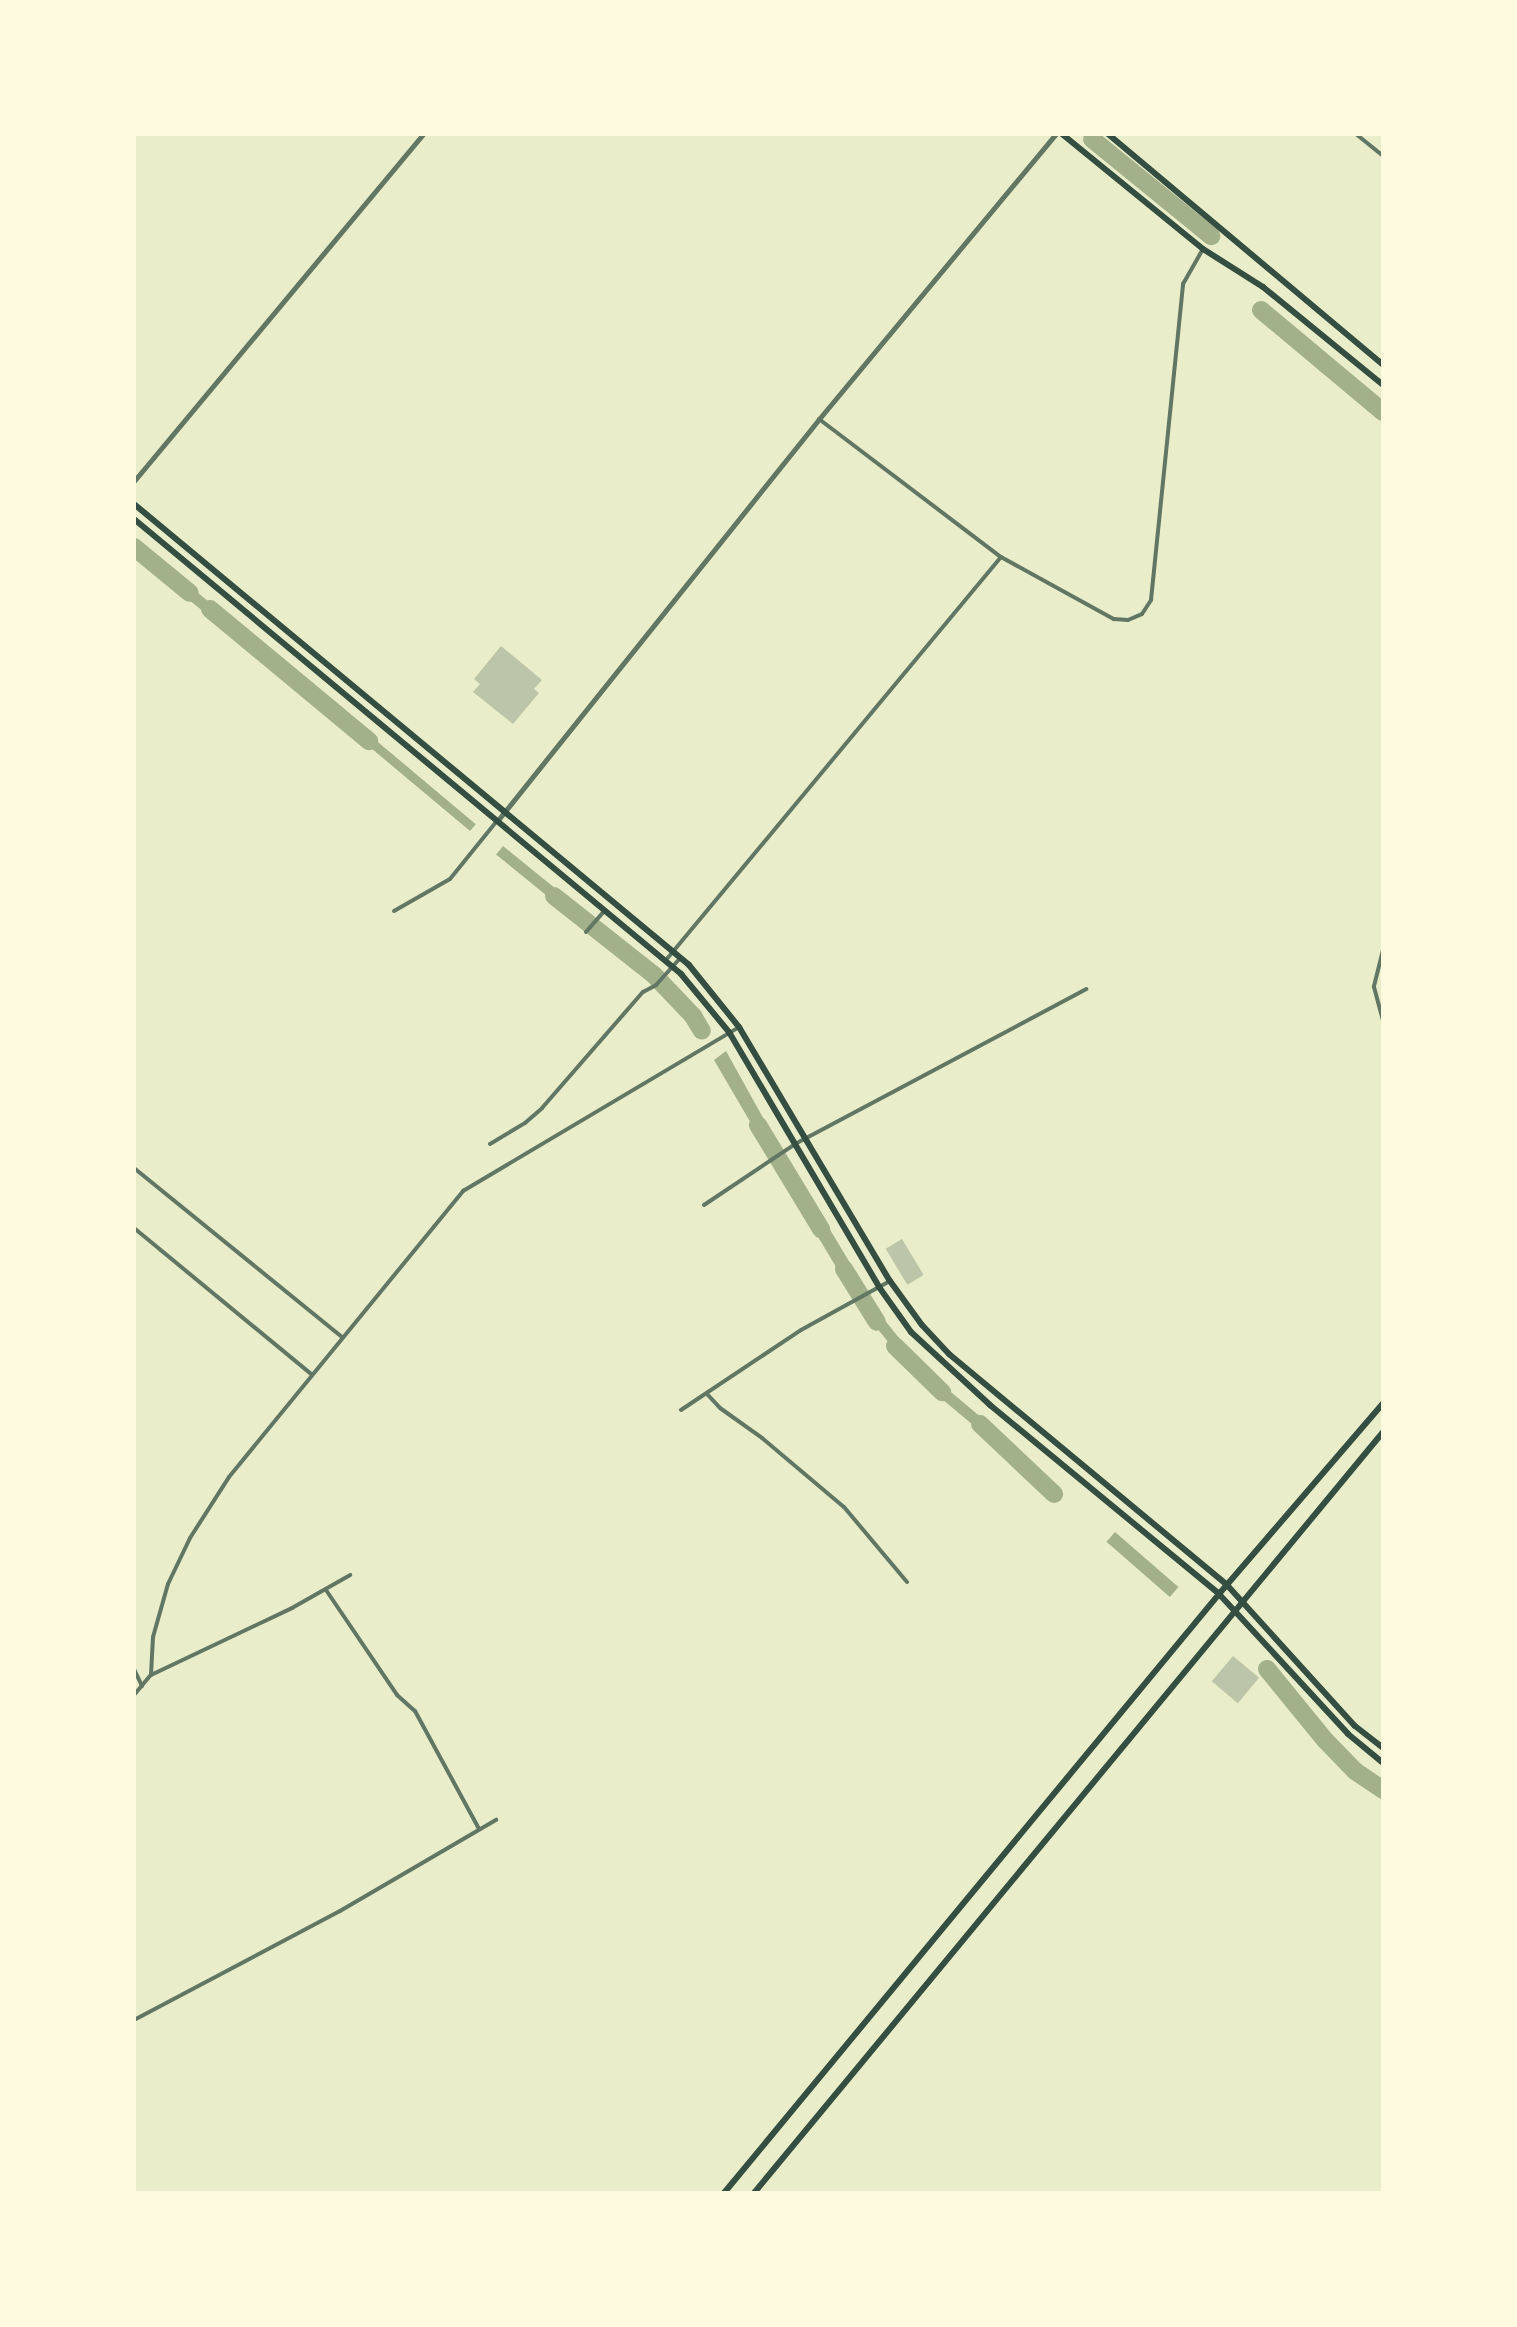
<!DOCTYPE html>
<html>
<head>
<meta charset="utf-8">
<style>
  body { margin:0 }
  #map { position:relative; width:1517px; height:2327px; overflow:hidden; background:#e9edc9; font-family:Signika,sans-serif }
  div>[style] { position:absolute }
  .water>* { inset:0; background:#a3b18a; transform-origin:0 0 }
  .river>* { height:18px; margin:-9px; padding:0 9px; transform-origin:9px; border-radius:9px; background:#a3b18a }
  .building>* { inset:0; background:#bcc5a7; transform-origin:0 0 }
  .minor>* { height:4px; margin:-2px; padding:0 2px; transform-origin:2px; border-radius:2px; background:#617663 }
  .tertiary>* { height:5px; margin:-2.5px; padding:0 2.5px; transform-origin:2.5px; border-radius:2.5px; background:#617663 }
  .secondary>* { height:6px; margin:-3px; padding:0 3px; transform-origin:3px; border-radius:3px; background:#344e41 }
  .primary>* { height:6px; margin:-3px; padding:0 3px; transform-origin:3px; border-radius:3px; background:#344e41 }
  span { translate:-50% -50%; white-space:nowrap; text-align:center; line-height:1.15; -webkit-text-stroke:7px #fefae0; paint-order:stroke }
  .frame { position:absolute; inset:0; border:136px solid #fefae0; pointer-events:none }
</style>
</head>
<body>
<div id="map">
  <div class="water">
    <i style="clip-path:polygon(134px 539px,169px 569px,162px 577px,134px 554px)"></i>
    <i style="left:177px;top:576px;width:68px;height:11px;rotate:39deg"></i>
    <i style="left:239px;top:626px;width:57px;height:11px;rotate:39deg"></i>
    <i style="left:291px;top:672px;width:63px;height:9px;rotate:36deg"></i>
    <i style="left:354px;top:722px;width:159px;height:9px;rotate:40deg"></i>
    <i style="left:503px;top:846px;width:92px;height:11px;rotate:39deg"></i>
    <i style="clip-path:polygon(605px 928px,658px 972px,650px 978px,599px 937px)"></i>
    <i style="clip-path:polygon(669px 981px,697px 1012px,708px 1028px,699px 1033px,660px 990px)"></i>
    <i style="clip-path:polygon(726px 1051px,777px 1143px,766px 1149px,714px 1060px)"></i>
    <i style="clip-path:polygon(786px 1155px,809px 1197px,799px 1205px,773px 1163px)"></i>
    <i style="left:817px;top:1208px;width:91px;height:14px;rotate:59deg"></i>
    <i style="left:870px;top:1302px;width:72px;height:11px;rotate:51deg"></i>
    <i style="left:927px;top:1372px;width:97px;height:11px;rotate:40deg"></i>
    <i style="left:1015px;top:1447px;width:60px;height:13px;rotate:44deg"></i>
    <i style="left:1115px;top:1532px;width:84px;height:13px;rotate:41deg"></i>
  </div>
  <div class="river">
    <i style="left:1092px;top:139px;width:154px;rotate:39.2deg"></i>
    <i style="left:1261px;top:310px;width:159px;rotate:39.9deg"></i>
    <i style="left:134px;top:547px;width:72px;rotate:39.4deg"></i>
    <i style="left:210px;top:609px;width:207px;rotate:39.7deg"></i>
    <i style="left:554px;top:896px;width:127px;rotate:38.3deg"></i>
    <i style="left:654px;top:975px;width:57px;rotate:46.4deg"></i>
    <i style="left:693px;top:1016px;width:17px;rotate:59deg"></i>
    <i style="left:758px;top:1125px;width:122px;rotate:58.8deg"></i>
    <i style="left:844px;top:1269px;width:62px;rotate:58.1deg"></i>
    <i style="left:895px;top:1346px;width:66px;rotate:44.4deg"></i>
    <i style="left:980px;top:1424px;width:102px;rotate:43.4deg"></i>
    <i style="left:1267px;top:1669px;width:92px;rotate:50.8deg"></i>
    <i style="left:1325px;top:1740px;width:43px;rotate:45.9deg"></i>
    <i style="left:1355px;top:1771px;width:34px;rotate:34deg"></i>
  </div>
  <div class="building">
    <i style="clip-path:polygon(501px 646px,542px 680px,534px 689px,539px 693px,513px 724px,473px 692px,480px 684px,474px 679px)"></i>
    <i style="left:902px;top:1239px;width:42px;height:19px;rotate:59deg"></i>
    <i style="left:1233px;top:1656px;width:34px;height:33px;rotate:40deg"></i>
  </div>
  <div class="minor">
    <i style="left:1356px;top:134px;width:35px;rotate:39deg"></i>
    <i style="left:819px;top:419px;width:228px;rotate:37.2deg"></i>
    <i style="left:1001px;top:557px;width:129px;rotate:28.8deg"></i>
    <i style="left:1114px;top:619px;width:14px;rotate:4deg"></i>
    <i style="left:1128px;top:620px;width:15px;rotate:-23deg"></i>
    <i style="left:1142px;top:614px;width:17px;rotate:-57deg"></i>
    <i style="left:1151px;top:600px;width:318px;rotate:-84.2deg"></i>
    <i style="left:1183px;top:284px;width:40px;rotate:-60.3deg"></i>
    <i style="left:394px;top:911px;width:64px;rotate:-29.7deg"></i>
    <i style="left:450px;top:879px;width:73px;rotate:-51.1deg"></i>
    <i style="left:586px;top:932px;width:29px;rotate:-49deg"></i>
    <i style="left:1383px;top:950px;width:38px;rotate:104deg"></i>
    <i style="left:1374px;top:987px;width:35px;rotate:75deg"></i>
    <i style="left:666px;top:960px;width:524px;rotate:-50.26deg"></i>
    <i style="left:490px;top:1144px;width:41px;rotate:-31deg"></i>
    <i style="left:525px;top:1123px;width:23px;rotate:-41deg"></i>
    <i style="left:542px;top:1108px;width:154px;rotate:-49deg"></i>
    <i style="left:643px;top:992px;width:15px;rotate:-28deg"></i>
    <i style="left:656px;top:985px;width:36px;rotate:-48deg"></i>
    <i style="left:134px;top:1168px;width:268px;rotate:39.1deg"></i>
    <i style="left:704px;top:1205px;width:110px;rotate:-33.8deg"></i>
    <i style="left:795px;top:1144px;width:330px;rotate:-28deg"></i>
    <i style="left:134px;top:1228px;width:229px;rotate:39.5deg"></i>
    <i style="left:707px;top:1394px;width:19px;rotate:47deg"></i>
    <i style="left:720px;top:1408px;width:52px;rotate:35.5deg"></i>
    <i style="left:762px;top:1438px;width:107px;rotate:40.1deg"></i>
    <i style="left:844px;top:1507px;width:98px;rotate:50deg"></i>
    <i style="left:681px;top:1410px;width:144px;rotate:-33.7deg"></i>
    <i style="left:801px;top:1330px;width:102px;rotate:-28.8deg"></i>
    <i style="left:326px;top:1590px;width:127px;rotate:55.9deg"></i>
    <i style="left:397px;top:1695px;width:24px;rotate:42deg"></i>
    <i style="left:415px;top:1711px;width:134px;rotate:61.5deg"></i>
    <i style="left:134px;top:1669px;width:19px;rotate:65deg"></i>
    <i style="left:151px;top:1675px;width:38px;rotate:-87deg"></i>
    <i style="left:153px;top:1637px;width:55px;rotate:-74.2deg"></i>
    <i style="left:168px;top:1584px;width:51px;rotate:-64.4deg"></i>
    <i style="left:190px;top:1538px;width:72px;rotate:-57.4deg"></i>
    <i style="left:229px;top:1477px;width:370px;rotate:-50.7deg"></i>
    <i style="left:463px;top:1191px;width:321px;rotate:-30.7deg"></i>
    <i style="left:134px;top:1695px;width:26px;rotate:-50deg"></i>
    <i style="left:151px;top:1675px;width:156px;rotate:-25.4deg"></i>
    <i style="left:292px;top:1608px;width:67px;rotate:-29.6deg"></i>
    <i style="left:134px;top:2020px;width:233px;rotate:-27.9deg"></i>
    <i style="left:340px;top:1911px;width:181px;rotate:-30.3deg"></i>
  </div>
  <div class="tertiary">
    <i style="left:134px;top:481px;width:452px;rotate:-50.2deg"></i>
    <i style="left:498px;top:820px;width:514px;rotate:-51.32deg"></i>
    <i style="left:819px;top:419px;width:371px;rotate:-50.3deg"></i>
  </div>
  <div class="secondary">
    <i style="left:1062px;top:134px;width:182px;rotate:39.2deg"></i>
    <i style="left:1203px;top:249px;width:71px;rotate:32.3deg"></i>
    <i style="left:1263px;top:287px;width:155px;rotate:39.2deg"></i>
    <i style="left:1108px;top:134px;width:359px;rotate:40deg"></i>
    <i style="left:134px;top:504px;width:721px;rotate:39.71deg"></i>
    <i style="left:689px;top:965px;width:80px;rotate:51.1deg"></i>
    <i style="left:739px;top:1027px;width:295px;rotate:59.3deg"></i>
    <i style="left:890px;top:1281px;width:54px;rotate:54deg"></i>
    <i style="left:922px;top:1325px;width:40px;rotate:47deg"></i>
    <i style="left:949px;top:1354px;width:361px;rotate:39.7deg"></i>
    <i style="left:1227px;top:1585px;width:190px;rotate:47.8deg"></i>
    <i style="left:1355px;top:1726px;width:36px;rotate:38deg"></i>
    <i style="left:134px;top:519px;width:712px;rotate:39.75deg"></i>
    <i style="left:681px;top:974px;width:75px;rotate:50.4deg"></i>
    <i style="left:729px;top:1032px;width:296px;rotate:59.5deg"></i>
    <i style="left:879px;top:1287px;width:55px;rotate:54.6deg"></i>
    <i style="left:911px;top:1332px;width:108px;rotate:42.7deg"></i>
    <i style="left:990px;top:1405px;width:297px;rotate:39.5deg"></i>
    <i style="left:1219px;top:1594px;width:190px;rotate:47.3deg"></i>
    <i style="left:1348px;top:1734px;width:45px;rotate:39.6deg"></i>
  </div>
  <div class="primary">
    <i style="left:724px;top:2193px;width:777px;rotate:-50.43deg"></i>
    <i style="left:1219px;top:1594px;width:252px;rotate:-49.3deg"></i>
    <i style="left:754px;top:2193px;width:987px;rotate:-50.42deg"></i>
  </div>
  <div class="frame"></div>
</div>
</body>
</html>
